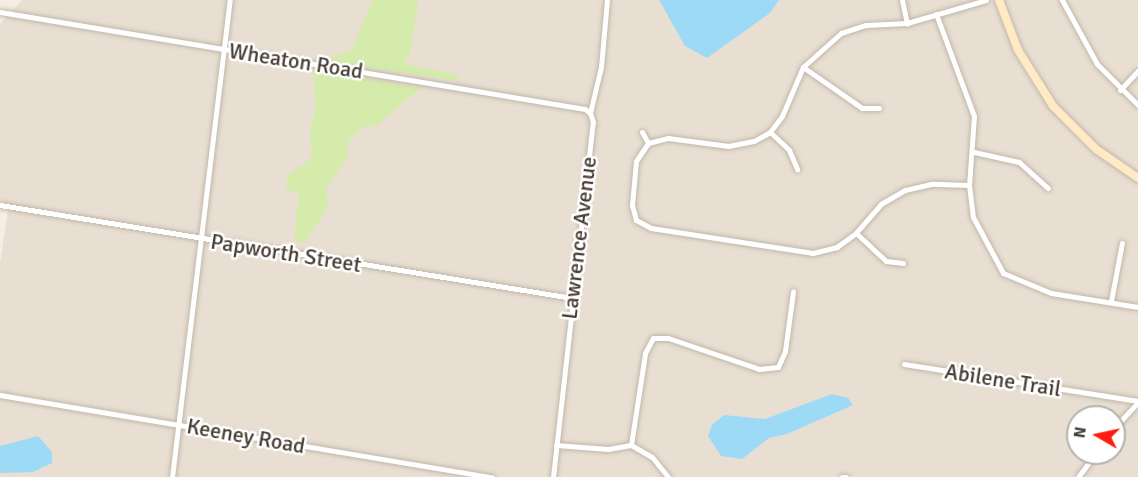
<!DOCTYPE html>
<html>
<head>
<meta charset="utf-8">
<style>
  body { margin:0 }
  #map { position:relative; width:1138px; height:477px; overflow:hidden; background:#f4eee5; font-family:Signika,sans-serif }
  div>[style] { position:absolute }
  .residential>* { inset:0; background:#e8dfd2 }
  .green>* { inset:0; background:#d4ebab }
  .water>* { inset:0; background:#9ddaf5 }
  .roads { filter:drop-shadow(0 0 2px #c3b7aa) drop-shadow(0 0 2px #c3b7aa) }
  .street>* { height:5px; margin:-2.5px; padding:0 2.5px; transform-origin:2.5px; border-radius:2.5px; background:#fff }
  .secondary>* { height:8px; margin:-4px; padding:0 4px; transform-origin:4px; border-radius:4px; background:#ffeac3 }
  span { translate:-50% -50%; white-space:nowrap; text-align:center; line-height:1.15; -webkit-text-stroke:5px #fff; paint-order:stroke }
  .street-label { font-size:22px; color:#463d34 }
  .north { position:absolute; left:1066px; top:405px; width:60px; height:60px; box-sizing:border-box; background:#fff; border:2px solid #b5b1ae; border-radius:50%; rotate:279deg; font-size:16px; font-weight:700; line-height:24px; text-align:center; color:#463d34 }
  .north::after { content:''; display:block; margin:auto; width:21px; height:27px; background:#ff1c10; clip-path:polygon(50% 0,100% 100%,50% 72%,0 100%) }
</style>
</head>
<body>
<div id="map">
  <div class="residential">
    <i style="clip-path:polygon(evenodd,22px 0,994px 0,1019px 61px,1047px 105px,1082px 142px,1138px 181px,1138px 477px,0 477px,0 264px,9px 203px,0 201px,0 24px,22px 0,1078px 417px,1114px 417px,1114px 453px,1078px 453px,1078px 417px)"></i>
    <i style="clip-path:polygon(1002px 0,1138px 0,1138px 174px,1105px 153px,1054px 102px,1028px 61px)"></i>
  </div>
  <div class="green">
    <i style="clip-path:polygon(372px 0,418px 0,411px 50px,405px 64px,455px 74px,460px 81px,330px 62px,331px 57px,352px 49px)"></i>
    <i style="clip-path:polygon(312px 70px,421px 88px,375px 127px,364px 126px,346px 145px,349px 155px,326px 189px,328px 207px,304px 244px,294px 240px,299px 193px,286px 189px,288px 175px,308px 161px,312px 154px,310px 130px,316px 104px)"></i>
  </div>
  <div class="water">
    <i style="clip-path:polygon(659px 0,779px 0,770px 13px,707px 58px,685px 46px)"></i>
    <i style="clip-path:polygon(832px 394px,848px 398px,853px 405px,787px 434px,769px 438px,742px 459px,721px 456px,708px 436px,712px 425px,724px 415px,765px 419px)"></i>
    <i style="clip-path:polygon(38px 436px,52px 452px,52px 463px,33px 472px,0 473px,0 446px)"></i>
  </div>
  <div class="roads">
    <div class="street">
      <i style="left:902px;top:0;width:24px;rotate:78deg"></i>
      <i style="left:1062px;top:0;width:73px;rotate:61.3deg"></i>
      <i style="left:1097px;top:64px;width:58px;rotate:45deg"></i>
      <i style="left:0;top:12px;width:593px;rotate:9.41deg"></i>
      <i style="left:585px;top:109px;width:6px;rotate:39deg"></i>
      <i style="left:936px;top:14px;width:109px;rotate:69.6deg"></i>
      <i style="left:974px;top:116px;width:69px;rotate:94.1deg"></i>
      <i style="left:969px;top:185px;width:32px;rotate:83deg"></i>
      <i style="left:973px;top:217px;width:64px;rotate:61.8deg"></i>
      <i style="left:1003px;top:273px;width:52px;rotate:22.6deg"></i>
      <i style="left:1051px;top:293px;width:88px;rotate:9.1deg"></i>
      <i style="left:803px;top:67px;width:72px;rotate:34.8deg"></i>
      <i style="left:862px;top:108px;width:17px"></i>
      <i style="left:1120px;top:90px;width:26px;rotate:-47deg"></i>
      <i style="left:642px;top:132px;width:13px;rotate:61deg"></i>
      <i style="left:770px;top:132px;width:26px;rotate:43deg"></i>
      <i style="left:789px;top:150px;width:21px;rotate:67deg"></i>
      <i style="left:974px;top:152px;width:46px;rotate:12.5deg"></i>
      <i style="left:1019px;top:162px;width:39px;rotate:42deg"></i>
      <i style="left:969px;top:185px;width:38px;rotate:-178deg"></i>
      <i style="left:931px;top:184px;width:27px;rotate:167deg"></i>
      <i style="left:905px;top:190px;width:28px;rotate:150deg"></i>
      <i style="left:881px;top:204px;width:38px;rotate:131deg"></i>
      <i style="left:856px;top:233px;width:24px;rotate:144deg"></i>
      <i style="left:837px;top:247px;width:25px;rotate:166deg"></i>
      <i style="left:813px;top:253px;width:164px;rotate:-171.2deg"></i>
      <i style="left:651px;top:228px;width:17px;rotate:-152deg"></i>
      <i style="left:636px;top:220px;width:16px;rotate:-105deg"></i>
      <i style="left:632px;top:205px;width:44px;rotate:-84.8deg"></i>
      <i style="left:636px;top:161px;width:22px;rotate:-56deg"></i>
      <i style="left:648px;top:143px;width:21px;rotate:-14deg"></i>
      <i style="left:668px;top:138px;width:61px;rotate:7.6deg"></i>
      <i style="left:728px;top:146px;width:26px;rotate:-11deg"></i>
      <i style="left:754px;top:141px;width:18px;rotate:-29deg"></i>
      <i style="left:770px;top:132px;width:20px;rotate:-53deg"></i>
      <i style="left:782px;top:116px;width:53px;rotate:-66.8deg"></i>
      <i style="left:803px;top:67px;width:51px;rotate:-41.8deg"></i>
      <i style="left:841px;top:33px;width:26px;rotate:-18deg"></i>
      <i style="left:866px;top:25px;width:41px;rotate:-2.8deg"></i>
      <i style="left:907px;top:23px;width:82px;rotate:-16.2deg"></i>
      <i style="left:0;top:205px;width:580px;rotate:9.23deg"></i>
      <i style="left:856px;top:233px;width:41px;rotate:43deg"></i>
      <i style="left:886px;top:261px;width:17px;rotate:7deg"></i>
      <i style="left:1111px;top:301px;width:59px;rotate:-79.3deg"></i>
      <i style="left:904px;top:364px;width:237px;rotate:9deg"></i>
      <i style="left:0;top:395px;width:499px;rotate:9.5deg"></i>
      <i style="left:1114px;top:428px;width:35px;rotate:-47deg"></i>
      <i style="left:556px;top:445px;width:52px;rotate:4.4deg"></i>
      <i style="left:608px;top:449px;width:23px;rotate:-10deg"></i>
      <i style="left:631px;top:445px;width:24px;rotate:30deg"></i>
      <i style="left:652px;top:457px;width:26px;rotate:51deg"></i>
      <i style="left:631px;top:445px;width:93px;rotate:-81.3deg"></i>
      <i style="left:645px;top:353px;width:17px;rotate:-62deg"></i>
      <i style="left:653px;top:338px;width:15px"></i>
      <i style="left:668px;top:338px;width:96px;rotate:18.8deg"></i>
      <i style="left:759px;top:369px;width:19px;rotate:-6deg"></i>
      <i style="left:778px;top:367px;width:17px;rotate:-66deg"></i>
      <i style="left:785px;top:351px;width:60px;rotate:-82.3deg"></i>
      <i style="left:172px;top:477px;width:481px;rotate:-83.1deg"></i>
      <i style="left:553px;top:477px;width:357px;rotate:-83.6deg"></i>
      <i style="left:593px;top:122px;width:9px;rotate:-108deg"></i>
      <i style="left:590px;top:113px;width:47px;rotate:-76.6deg"></i>
      <i style="left:601px;top:67px;width:67px;rotate:-84.9deg"></i>
      <i style="left:842px;top:477px;width:4px"></i>
      <i style="left:1078px;top:477px;width:30px;rotate:-53deg"></i>
    </div>
    <div class="secondary">
      <i style="left:999px;top:0;width:53px;rotate:69.2deg"></i>
      <i style="left:1018px;top:50px;width:66px;rotate:58deg"></i>
      <i style="left:1053px;top:106px;width:61px;rotate:45deg"></i>
      <i style="left:1096px;top:149px;width:51px;rotate:34.6deg"></i>
    </div>
  </div>
  <div class="street-label">
    <span style="left:296px;top:61px;rotate:9deg">Wheaton Road</span>
    <span style="left:579px;top:238px;rotate:-83deg">Lawrence Avenue</span>
    <span style="left:286px;top:253px;rotate:9deg">Papworth Street</span>
    <span style="left:1003px;top:380px;rotate:9deg">Abilene Trail</span>
    <span style="left:246px;top:436px;rotate:10deg">Keeney Road</span>
  </div>
  <div class="north">N</div>
</div>
</body>
</html>
